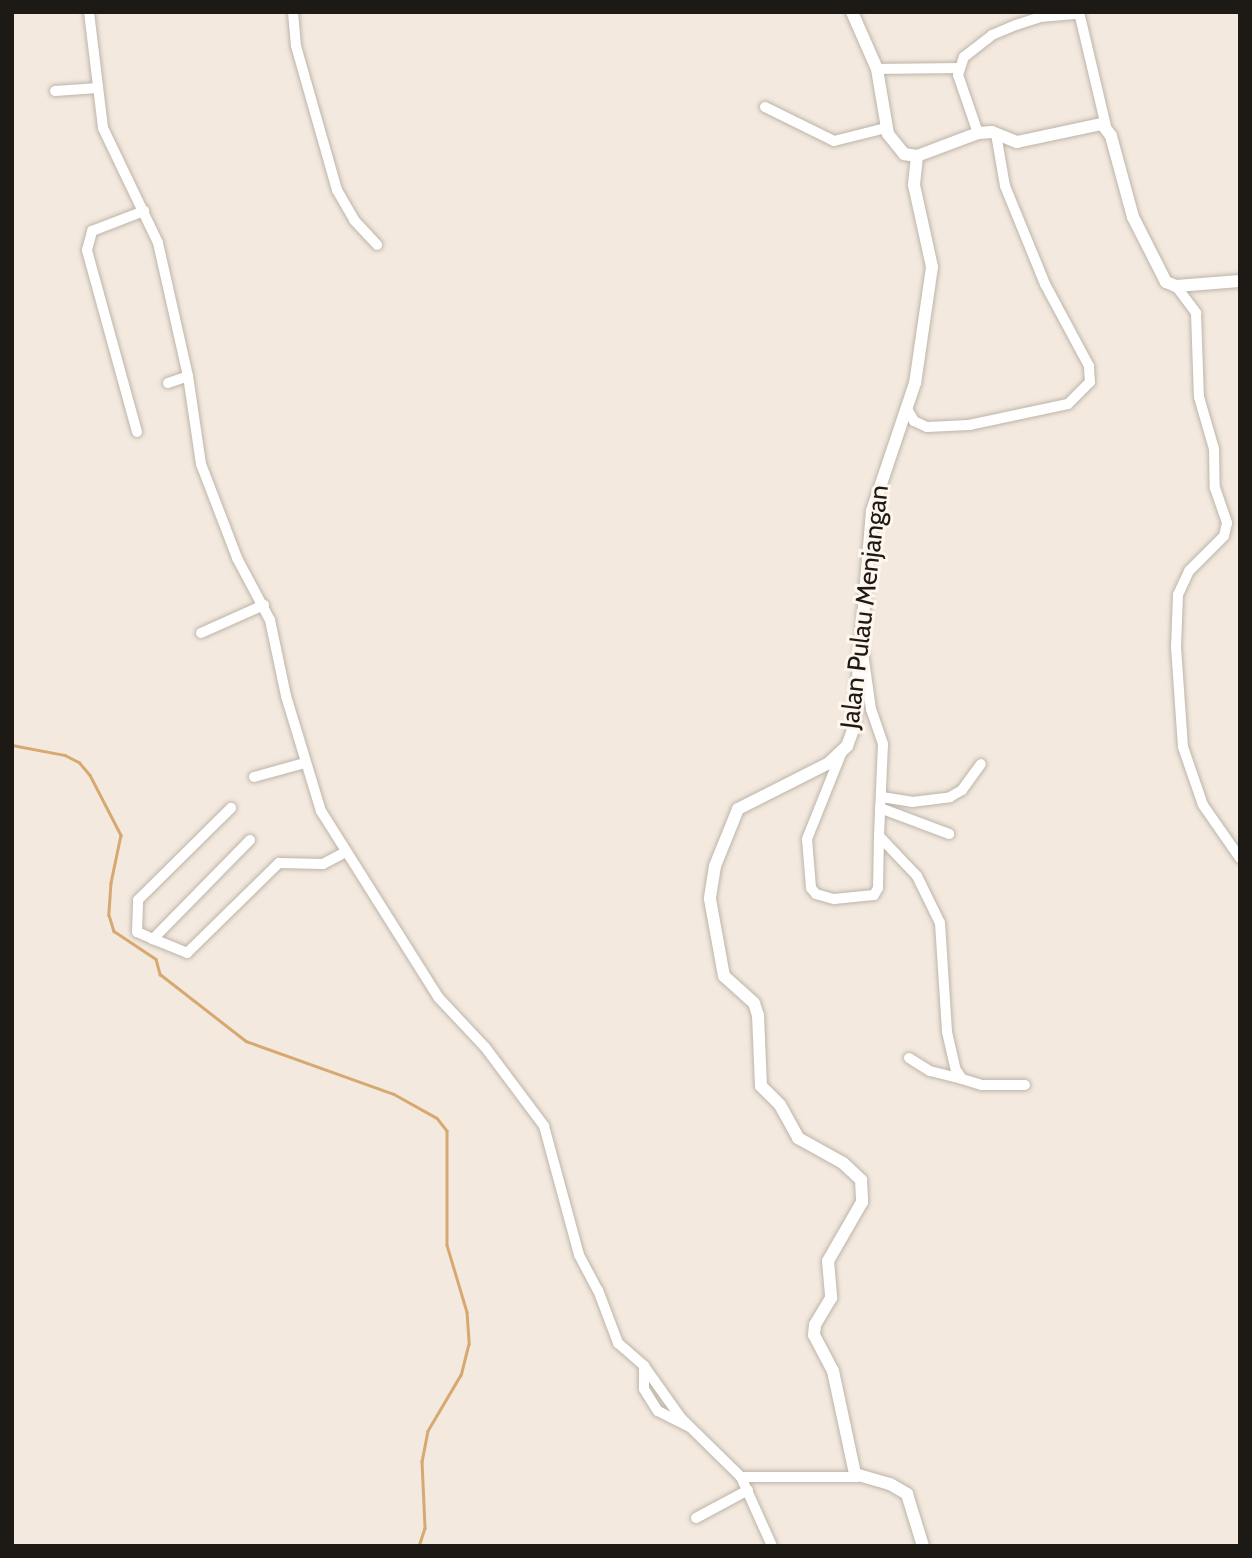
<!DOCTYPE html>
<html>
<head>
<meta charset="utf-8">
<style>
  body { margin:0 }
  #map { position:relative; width:1252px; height:1558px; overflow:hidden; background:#f3e9de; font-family:Cabin,sans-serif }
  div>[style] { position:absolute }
  .stream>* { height:2.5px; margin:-1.25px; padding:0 1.25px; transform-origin:1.25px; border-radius:1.25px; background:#d7a971 }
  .roads { filter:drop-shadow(0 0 2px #bdb4a9) drop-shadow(0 0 2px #bdb4a9) }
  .street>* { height:10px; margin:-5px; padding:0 5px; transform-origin:5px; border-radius:5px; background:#fff }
  .secondary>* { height:12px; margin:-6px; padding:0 6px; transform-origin:6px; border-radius:6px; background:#fff }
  span { translate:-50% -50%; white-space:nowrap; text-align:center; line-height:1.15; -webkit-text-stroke:6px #fff7ee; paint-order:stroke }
  .street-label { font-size:26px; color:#1d1a16 }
  .frame { position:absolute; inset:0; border:14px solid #1d1a16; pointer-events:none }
</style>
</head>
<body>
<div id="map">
  <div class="stream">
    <i style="left:12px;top:745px;width:54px;rotate:10.7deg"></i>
    <i style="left:65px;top:755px;width:16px;rotate:27deg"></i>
    <i style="left:79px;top:762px;width:17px;rotate:50deg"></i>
    <i style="left:90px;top:775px;width:68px;rotate:62.7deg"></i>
    <i style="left:121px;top:835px;width:49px;rotate:101.8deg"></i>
    <i style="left:111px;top:883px;width:32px;rotate:94deg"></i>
    <i style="left:109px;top:915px;width:17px;rotate:73deg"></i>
    <i style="left:114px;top:931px;width:50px;rotate:33.7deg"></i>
    <i style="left:156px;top:959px;width:16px;rotate:75deg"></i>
    <i style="left:160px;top:974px;width:109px;rotate:37.9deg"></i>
    <i style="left:246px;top:1041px;width:157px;rotate:19.7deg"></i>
    <i style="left:394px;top:1094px;width:49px;rotate:29.2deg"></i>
    <i style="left:437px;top:1118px;width:16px;rotate:52deg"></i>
    <i style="left:447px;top:1131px;width:114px;rotate:90deg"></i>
    <i style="left:447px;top:1245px;width:70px;rotate:73.4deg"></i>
    <i style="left:467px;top:1312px;width:32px;rotate:86deg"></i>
    <i style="left:469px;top:1344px;width:32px;rotate:104deg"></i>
    <i style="left:461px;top:1375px;width:65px;rotate:120.5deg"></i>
    <i style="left:428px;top:1431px;width:31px;rotate:101deg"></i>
    <i style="left:422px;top:1461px;width:67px;rotate:87.4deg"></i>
    <i style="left:425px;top:1528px;width:19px;rotate:108deg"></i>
  </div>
  <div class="roads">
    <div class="street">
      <i style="left:89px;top:12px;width:117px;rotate:83.1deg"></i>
      <i style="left:103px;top:128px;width:127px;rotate:64.4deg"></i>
      <i style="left:158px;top:243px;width:136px;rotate:77.3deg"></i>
      <i style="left:188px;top:376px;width:89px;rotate:81.6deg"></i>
      <i style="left:201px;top:464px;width:101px;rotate:69deg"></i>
      <i style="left:237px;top:558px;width:70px;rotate:62deg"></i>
      <i style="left:270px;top:620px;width:78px;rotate:78.1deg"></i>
      <i style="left:286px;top:696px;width:120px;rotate:73.1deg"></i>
      <i style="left:321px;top:811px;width:220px;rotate:57.8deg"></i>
      <i style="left:438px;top:997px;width:69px;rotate:46.8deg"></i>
      <i style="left:485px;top:1047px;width:99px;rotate:53.2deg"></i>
      <i style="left:544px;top:1126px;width:134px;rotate:74.8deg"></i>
      <i style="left:579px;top:1255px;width:40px;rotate:62deg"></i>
      <i style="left:598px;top:1290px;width:57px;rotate:69.3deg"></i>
      <i style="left:618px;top:1343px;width:35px;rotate:41deg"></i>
      <i style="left:644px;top:1366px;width:64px;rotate:54.6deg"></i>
      <i style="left:681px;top:1418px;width:84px;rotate:44.5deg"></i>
      <i style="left:741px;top:1477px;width:76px;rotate:65.8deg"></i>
      <i style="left:293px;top:12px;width:34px;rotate:85deg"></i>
      <i style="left:296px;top:46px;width:150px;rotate:74.1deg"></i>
      <i style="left:337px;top:190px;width:34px;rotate:60deg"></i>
      <i style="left:354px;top:220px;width:34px;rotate:47deg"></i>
      <i style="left:1079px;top:12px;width:117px;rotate:76.7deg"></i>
      <i style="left:877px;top:69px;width:80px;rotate:-0.7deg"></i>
      <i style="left:55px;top:91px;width:43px;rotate:-4deg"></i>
      <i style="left:765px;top:107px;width:77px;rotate:26.2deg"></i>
      <i style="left:834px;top:141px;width:54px;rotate:-14deg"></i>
      <i style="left:978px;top:133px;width:61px;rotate:-109deg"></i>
      <i style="left:958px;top:75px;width:19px;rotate:-72deg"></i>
      <i style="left:964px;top:57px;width:36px;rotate:-38deg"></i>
      <i style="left:992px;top:35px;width:26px;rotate:-23deg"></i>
      <i style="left:1016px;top:25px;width:25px;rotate:-18deg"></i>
      <i style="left:1040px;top:17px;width:38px;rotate:-5deg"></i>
      <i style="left:1176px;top:286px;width:34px;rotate:53deg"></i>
      <i style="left:1196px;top:313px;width:84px;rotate:88deg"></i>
      <i style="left:1199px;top:397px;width:54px;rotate:73.9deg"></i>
      <i style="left:1214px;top:449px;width:39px;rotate:89deg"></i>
      <i style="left:1215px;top:488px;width:37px;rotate:71deg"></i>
      <i style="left:1227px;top:523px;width:13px;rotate:103deg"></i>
      <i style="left:1224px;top:536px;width:49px;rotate:135deg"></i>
      <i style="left:1189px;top:571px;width:26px;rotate:115deg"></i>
      <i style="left:1178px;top:595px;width:52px;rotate:92.2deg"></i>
      <i style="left:1176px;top:647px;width:100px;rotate:86deg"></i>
      <i style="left:1183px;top:747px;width:61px;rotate:71deg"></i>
      <i style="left:1203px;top:805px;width:65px;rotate:55.1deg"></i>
      <i style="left:168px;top:383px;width:21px;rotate:-19deg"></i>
      <i style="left:907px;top:409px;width:14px;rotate:60deg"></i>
      <i style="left:914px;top:421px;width:14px;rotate:25deg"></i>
      <i style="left:927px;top:427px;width:42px;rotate:-2.7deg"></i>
      <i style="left:969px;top:425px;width:101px;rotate:-12deg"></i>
      <i style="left:1068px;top:404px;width:31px;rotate:-45deg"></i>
      <i style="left:1090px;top:382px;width:16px;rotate:-94deg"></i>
      <i style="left:1089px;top:366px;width:93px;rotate:-118.2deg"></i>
      <i style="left:1045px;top:284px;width:106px;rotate:-112.2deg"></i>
      <i style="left:1005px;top:186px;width:53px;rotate:-99.8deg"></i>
      <i style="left:137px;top:432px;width:189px;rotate:-105.4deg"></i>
      <i style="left:87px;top:250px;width:20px;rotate:-75deg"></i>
      <i style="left:92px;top:231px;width:56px;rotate:-21deg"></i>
      <i style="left:201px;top:633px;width:69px;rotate:-24deg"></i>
      <i style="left:863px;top:653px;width:57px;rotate:81.9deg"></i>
      <i style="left:871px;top:709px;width:37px;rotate:71deg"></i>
      <i style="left:883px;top:744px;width:92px;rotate:92.5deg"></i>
      <i style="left:879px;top:836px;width:55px;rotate:46.5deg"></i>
      <i style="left:917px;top:876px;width:52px;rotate:63.9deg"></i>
      <i style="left:940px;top:923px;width:109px;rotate:86.3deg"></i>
      <i style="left:947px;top:1032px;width:39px;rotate:77deg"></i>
      <i style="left:956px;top:1070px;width:11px;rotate:56deg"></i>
      <i style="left:962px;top:1079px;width:21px;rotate:17deg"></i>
      <i style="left:982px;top:1085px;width:43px"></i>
      <i style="left:841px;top:754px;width:92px;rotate:111.8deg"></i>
      <i style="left:807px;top:839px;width:49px;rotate:85.3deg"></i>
      <i style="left:811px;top:888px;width:8px;rotate:50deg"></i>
      <i style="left:816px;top:894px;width:19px;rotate:16deg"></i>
      <i style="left:834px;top:899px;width:40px;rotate:-5.7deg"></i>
      <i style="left:874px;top:895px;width:8px;rotate:-60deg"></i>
      <i style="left:878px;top:888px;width:52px;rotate:-88.9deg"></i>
      <i style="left:254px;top:777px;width:53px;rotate:-15.4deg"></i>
      <i style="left:882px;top:797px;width:30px;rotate:9deg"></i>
      <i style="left:912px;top:802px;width:38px;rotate:-7deg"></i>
      <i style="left:950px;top:797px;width:14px;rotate:-30deg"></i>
      <i style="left:962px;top:790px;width:32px;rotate:-54deg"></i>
      <i style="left:880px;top:808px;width:74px;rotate:20.6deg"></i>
      <i style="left:250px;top:840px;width:139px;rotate:134.4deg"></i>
      <i style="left:153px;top:939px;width:37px;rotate:22deg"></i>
      <i style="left:187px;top:953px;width:129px;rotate:-44.4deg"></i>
      <i style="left:279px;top:863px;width:44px;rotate:1.3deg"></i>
      <i style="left:323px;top:864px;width:24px;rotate:-28deg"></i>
      <i style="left:153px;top:939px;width:17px;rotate:-156deg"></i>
      <i style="left:137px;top:932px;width:32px;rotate:-88deg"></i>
      <i style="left:138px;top:900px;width:131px;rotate:-44.7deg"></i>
      <i style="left:909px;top:1058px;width:25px;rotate:32deg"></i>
      <i style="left:930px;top:1071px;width:33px;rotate:14deg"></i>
      <i style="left:644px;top:1366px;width:23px;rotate:90deg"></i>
      <i style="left:644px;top:1389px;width:26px;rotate:58deg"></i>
      <i style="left:658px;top:1411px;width:35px;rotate:27deg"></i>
      <i style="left:741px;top:1477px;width:117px"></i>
      <i style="left:696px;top:1518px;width:59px;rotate:-28.3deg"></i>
    </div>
    <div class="secondary">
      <i style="left:852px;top:12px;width:62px;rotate:66.3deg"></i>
      <i style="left:877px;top:69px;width:66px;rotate:80.4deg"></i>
      <i style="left:888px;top:134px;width:26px;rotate:51deg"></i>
      <i style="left:904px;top:154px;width:13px;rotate:9deg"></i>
      <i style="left:917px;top:156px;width:29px;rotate:96deg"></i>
      <i style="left:914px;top:185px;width:84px;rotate:77.6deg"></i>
      <i style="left:932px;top:267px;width:117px;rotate:98.3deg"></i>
      <i style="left:915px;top:383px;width:135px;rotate:108.6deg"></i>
      <i style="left:872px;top:511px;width:217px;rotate:94.8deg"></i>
      <i style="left:854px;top:727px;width:20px;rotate:110deg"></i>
      <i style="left:847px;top:746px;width:25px;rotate:137deg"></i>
      <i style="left:829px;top:763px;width:102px;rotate:153.2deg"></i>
      <i style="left:738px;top:809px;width:61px;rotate:112deg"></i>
      <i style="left:715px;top:866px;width:33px;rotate:99deg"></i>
      <i style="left:710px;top:899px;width:78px;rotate:79.7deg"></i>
      <i style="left:724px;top:976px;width:40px;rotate:42deg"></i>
      <i style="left:754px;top:1003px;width:13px;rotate:72deg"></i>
      <i style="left:758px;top:1015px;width:71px;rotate:87.6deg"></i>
      <i style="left:761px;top:1086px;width:27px;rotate:45deg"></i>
      <i style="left:780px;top:1105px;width:38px;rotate:61deg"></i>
      <i style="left:798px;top:1138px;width:51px;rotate:29.1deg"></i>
      <i style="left:843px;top:1163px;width:25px;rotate:43deg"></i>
      <i style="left:861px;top:1180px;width:22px;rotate:87deg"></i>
      <i style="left:862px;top:1202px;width:68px;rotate:120deg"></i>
      <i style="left:828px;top:1261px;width:37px;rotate:85deg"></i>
      <i style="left:831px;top:1298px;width:31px;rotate:121deg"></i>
      <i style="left:815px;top:1325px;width:10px;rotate:96deg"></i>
      <i style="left:814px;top:1335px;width:41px;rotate:62.2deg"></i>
      <i style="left:833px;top:1371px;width:105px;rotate:77.9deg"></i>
      <i style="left:855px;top:1474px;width:36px;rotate:16deg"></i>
      <i style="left:890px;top:1484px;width:20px;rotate:30deg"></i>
      <i style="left:907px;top:1494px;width:54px;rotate:72.9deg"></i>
      <i style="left:917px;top:156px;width:65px;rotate:-20.7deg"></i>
      <i style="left:978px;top:133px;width:14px;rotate:-4deg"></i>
      <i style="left:992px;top:132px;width:27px;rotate:22deg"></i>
      <i style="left:1017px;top:142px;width:87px;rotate:-12deg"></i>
      <i style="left:1102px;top:124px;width:15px;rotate:53deg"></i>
      <i style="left:1111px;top:136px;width:84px;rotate:74.8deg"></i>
      <i style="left:1133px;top:217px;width:73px;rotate:63.1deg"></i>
      <i style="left:1166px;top:282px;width:11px;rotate:22deg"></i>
      <i style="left:1176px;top:286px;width:64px;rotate:-4.5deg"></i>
    </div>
  </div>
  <div class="street-label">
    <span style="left:865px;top:607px;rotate:-83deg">Jalan Pulau Menjangan</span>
  </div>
  <div class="frame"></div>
</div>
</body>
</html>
